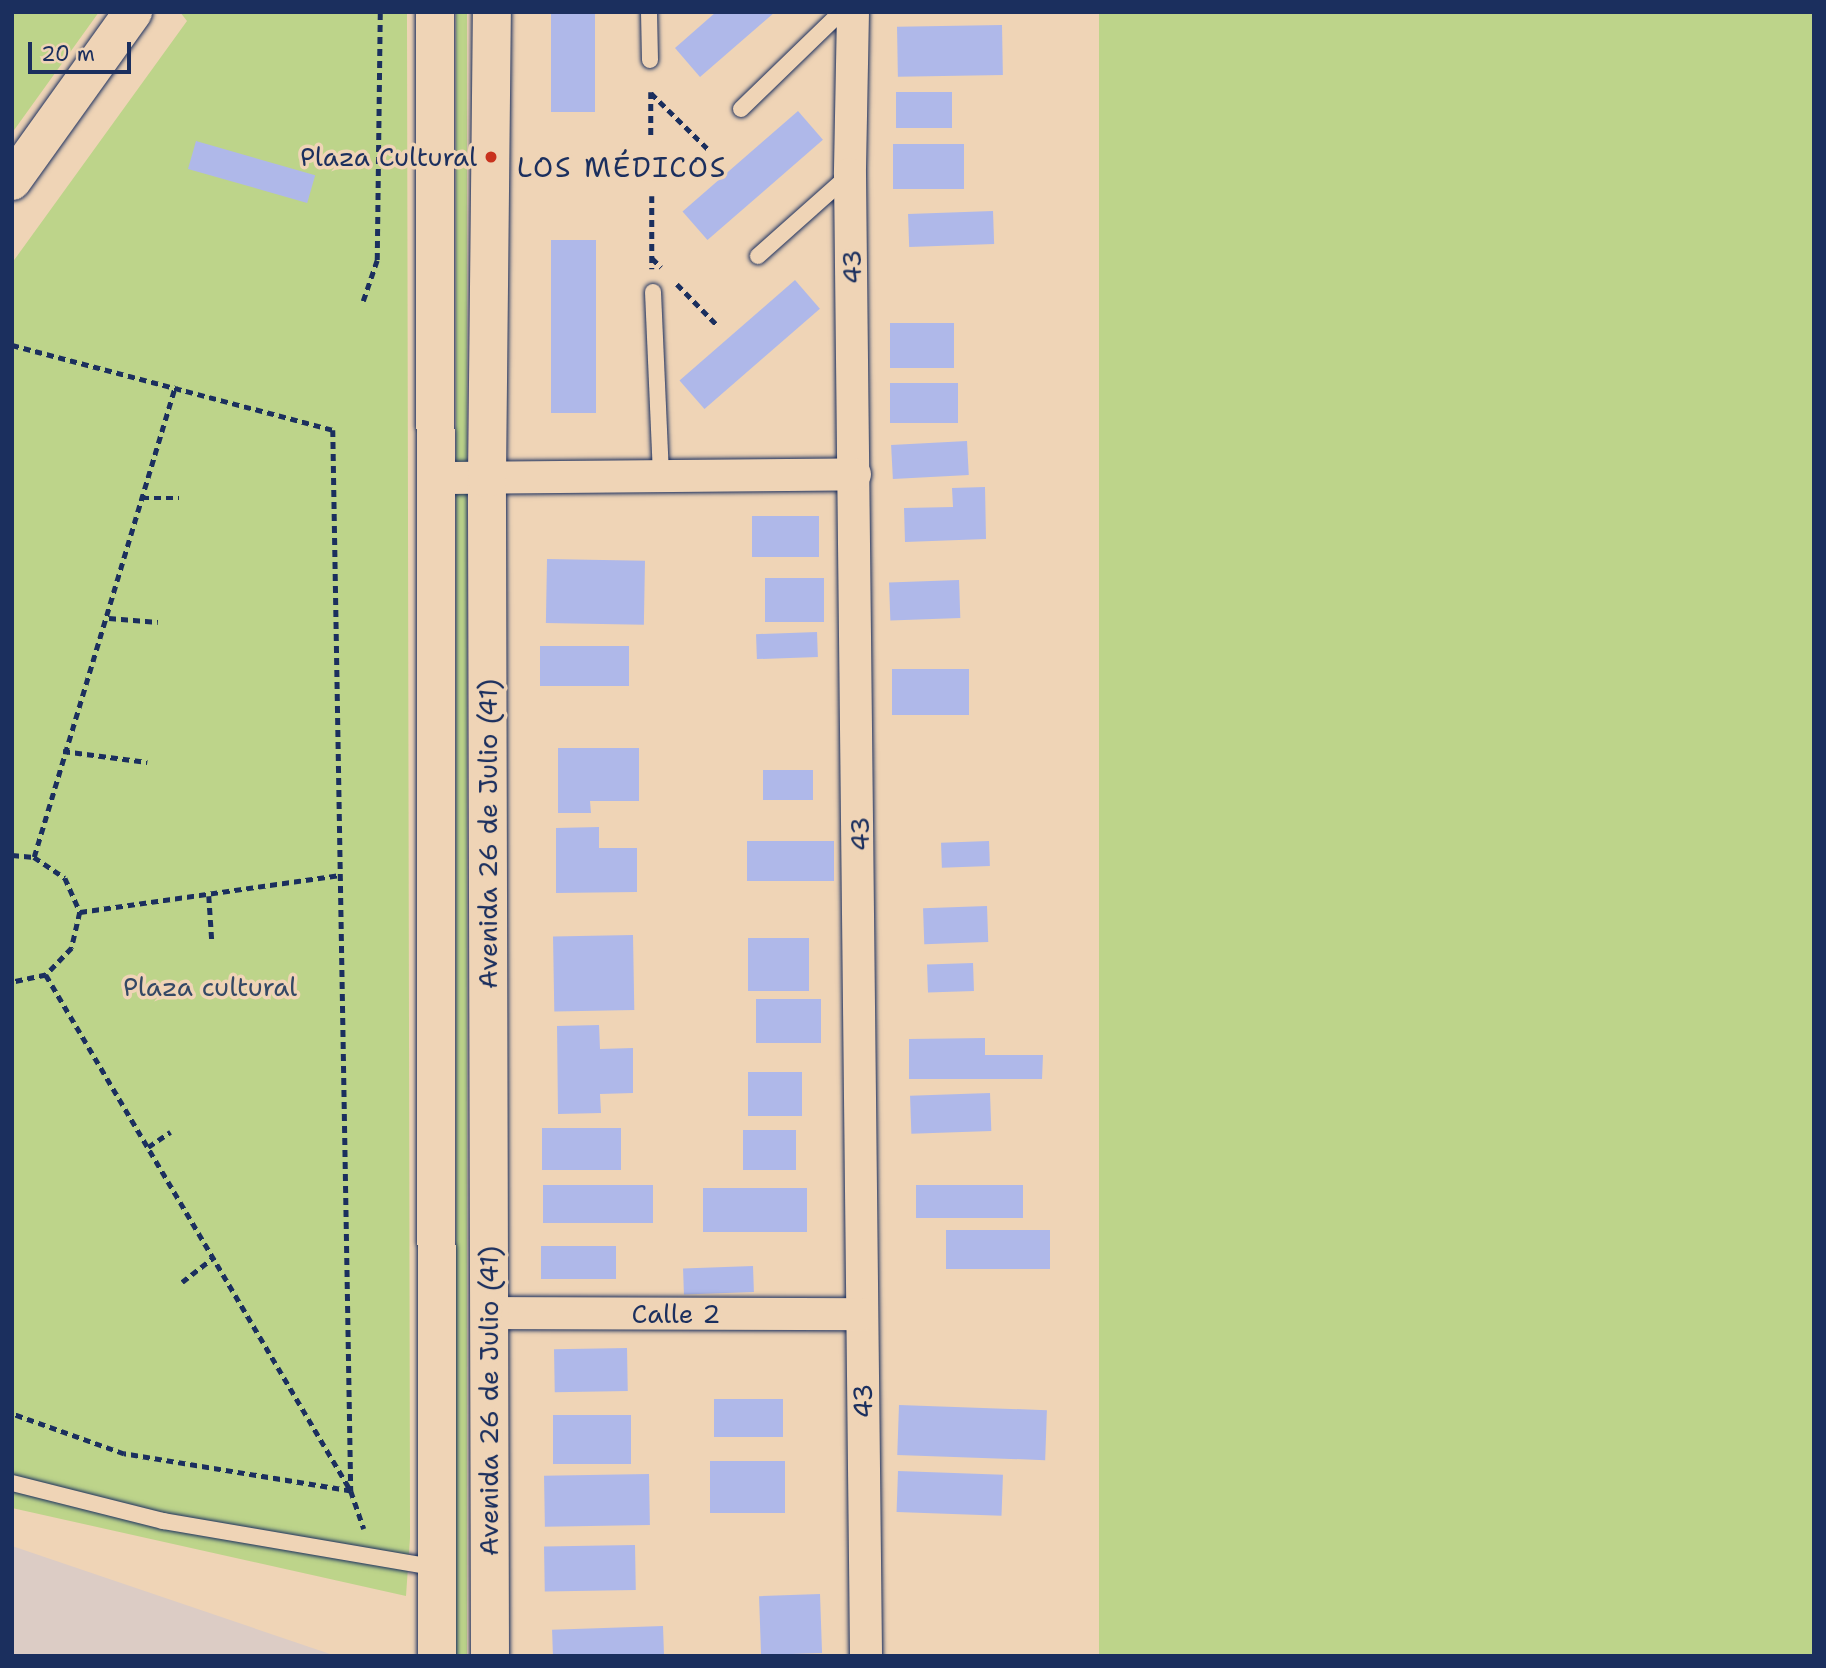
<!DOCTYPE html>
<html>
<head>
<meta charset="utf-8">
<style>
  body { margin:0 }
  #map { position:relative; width:1826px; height:1668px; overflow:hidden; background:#efd4b6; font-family:"Shantell Sans",sans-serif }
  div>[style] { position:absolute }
  .built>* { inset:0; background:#dcccc5 }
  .green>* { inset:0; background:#bdd48a; transform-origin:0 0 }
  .building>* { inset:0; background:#afb8e9; transform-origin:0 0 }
  .path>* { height:4.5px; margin-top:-2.25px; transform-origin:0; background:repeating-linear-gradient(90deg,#1b2f5e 0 7px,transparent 0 12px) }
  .roads { filter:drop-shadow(0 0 2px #1b2f5e) drop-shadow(0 0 2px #1b2f5e) }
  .lane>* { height:16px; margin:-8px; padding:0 8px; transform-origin:8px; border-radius:8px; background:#efd4b6 }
  .street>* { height:32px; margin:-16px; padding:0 16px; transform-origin:16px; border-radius:16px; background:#efd4b6 }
  .secondary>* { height:38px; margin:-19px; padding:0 19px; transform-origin:19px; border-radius:19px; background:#efd4b6 }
  .primary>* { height:38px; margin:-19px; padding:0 19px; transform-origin:19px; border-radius:19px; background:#efd4b6 }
  .dots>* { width:19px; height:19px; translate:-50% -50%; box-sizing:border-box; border:4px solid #efd4b6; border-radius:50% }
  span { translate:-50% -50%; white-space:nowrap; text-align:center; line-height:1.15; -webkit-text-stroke:7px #efd4b6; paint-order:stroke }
  .poi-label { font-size:26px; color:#1b2f5e }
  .right { translate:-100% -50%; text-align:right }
  .street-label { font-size:26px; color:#1b2f5e }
  .park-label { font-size:26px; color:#334865 }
  .neighbourhood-label { font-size:28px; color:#1b2f5e; letter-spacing:2px }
  .frame { position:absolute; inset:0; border:14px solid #1b2f5e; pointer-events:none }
  .scale { position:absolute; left:28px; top:42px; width:103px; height:32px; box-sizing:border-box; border:4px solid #1b2f5e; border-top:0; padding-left:9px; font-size:21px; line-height:24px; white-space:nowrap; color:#1b2f5e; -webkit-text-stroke:5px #efd4b6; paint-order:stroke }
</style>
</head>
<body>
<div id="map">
  <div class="built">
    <i style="clip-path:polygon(12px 1546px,336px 1656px,12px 1656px)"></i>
  </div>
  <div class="green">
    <i style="clip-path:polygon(12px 12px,99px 12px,12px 133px)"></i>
    <i style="clip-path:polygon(180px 12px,407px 12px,410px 1538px,406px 1596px,12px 1508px,12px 263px,187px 21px)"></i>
    <i style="left:456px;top:12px;width:11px;height:1644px"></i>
    <i style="left:1099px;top:12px;width:715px;height:1645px"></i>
  </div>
  <div class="building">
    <i style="left:551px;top:12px;width:44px;height:100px"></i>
    <i style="clip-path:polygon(716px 12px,775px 12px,700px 77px,675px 48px)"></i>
    <i style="left:1002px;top:25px;width:50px;height:105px;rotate:89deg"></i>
    <i style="left:896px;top:92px;width:56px;height:36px"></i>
    <i style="left:798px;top:111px;width:38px;height:153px;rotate:49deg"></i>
    <i style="left:196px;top:141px;width:124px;height:29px;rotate:16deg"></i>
    <i style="left:893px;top:144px;width:71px;height:45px"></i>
    <i style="left:993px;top:211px;width:33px;height:85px;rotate:88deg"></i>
    <i style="left:551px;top:240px;width:45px;height:173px"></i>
    <i style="left:795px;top:280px;width:38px;height:153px;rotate:49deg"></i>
    <i style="left:954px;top:323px;width:45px;height:64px;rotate:90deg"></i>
    <i style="left:890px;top:383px;width:68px;height:40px"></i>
    <i style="left:967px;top:441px;width:34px;height:76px;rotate:87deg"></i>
    <i style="clip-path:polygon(985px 487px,986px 539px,905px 542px,904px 508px,953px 507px,952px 488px)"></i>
    <i style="left:752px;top:516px;width:67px;height:41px"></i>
    <i style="left:547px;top:559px;width:98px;height:64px;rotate:1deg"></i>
    <i style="left:824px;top:578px;width:44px;height:59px;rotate:90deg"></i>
    <i style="left:959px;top:580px;width:38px;height:70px;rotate:88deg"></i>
    <i style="left:817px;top:632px;width:25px;height:61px;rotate:88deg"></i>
    <i style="left:540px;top:646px;width:89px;height:40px"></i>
    <i style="left:892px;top:669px;width:77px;height:46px"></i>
    <i style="clip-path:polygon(558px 748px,639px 748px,639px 801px,590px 801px,591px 813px,558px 813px)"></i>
    <i style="left:763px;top:770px;width:50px;height:30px"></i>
    <i style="clip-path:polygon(599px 827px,599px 848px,637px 848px,637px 892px,556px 893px,556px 828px)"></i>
    <i style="left:834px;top:841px;width:40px;height:87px;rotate:90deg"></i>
    <i style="left:989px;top:841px;width:25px;height:48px;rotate:88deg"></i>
    <i style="left:987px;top:906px;width:36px;height:64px;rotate:88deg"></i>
    <i style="left:633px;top:935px;width:75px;height:80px;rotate:89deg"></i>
    <i style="left:748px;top:938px;width:61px;height:53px"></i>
    <i style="left:973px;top:963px;width:28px;height:46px;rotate:88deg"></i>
    <i style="left:821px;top:999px;width:44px;height:65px;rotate:90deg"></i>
    <i style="clip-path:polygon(599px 1025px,600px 1049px,633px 1048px,633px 1093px,600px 1094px,601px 1113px,558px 1114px,557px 1026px)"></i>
    <i style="clip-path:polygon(985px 1038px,985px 1055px,1043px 1055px,1042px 1079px,909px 1079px,909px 1039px)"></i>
    <i style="left:748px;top:1072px;width:54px;height:44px"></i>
    <i style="left:990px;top:1093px;width:38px;height:80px;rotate:88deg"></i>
    <i style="left:621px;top:1128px;width:42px;height:79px;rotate:90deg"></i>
    <i style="left:743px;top:1130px;width:53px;height:40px"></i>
    <i style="left:653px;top:1185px;width:38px;height:110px;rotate:90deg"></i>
    <i style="left:916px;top:1185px;width:107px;height:33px"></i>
    <i style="left:807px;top:1188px;width:44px;height:104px;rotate:90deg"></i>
    <i style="left:946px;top:1230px;width:104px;height:39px"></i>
    <i style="left:616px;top:1246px;width:33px;height:75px;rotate:90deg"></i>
    <i style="left:753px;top:1266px;width:26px;height:70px;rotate:88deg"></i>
    <i style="left:627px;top:1348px;width:43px;height:73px;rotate:89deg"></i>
    <i style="left:783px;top:1399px;width:38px;height:69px;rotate:90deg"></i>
    <i style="left:899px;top:1405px;width:148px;height:50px;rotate:2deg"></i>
    <i style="left:631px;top:1415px;width:49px;height:78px;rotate:90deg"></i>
    <i style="left:710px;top:1461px;width:75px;height:52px"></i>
    <i style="left:898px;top:1471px;width:105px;height:41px;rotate:2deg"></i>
    <i style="left:649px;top:1474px;width:51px;height:105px;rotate:89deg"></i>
    <i style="left:635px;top:1545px;width:45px;height:91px;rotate:89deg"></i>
    <i style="left:820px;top:1594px;width:59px;height:61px;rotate:88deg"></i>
    <i style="left:663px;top:1626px;width:30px;height:111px;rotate:88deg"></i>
  </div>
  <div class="path">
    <i style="left:651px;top:92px;width:43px;rotate:90deg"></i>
    <i style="left:651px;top:93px;width:80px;rotate:44.5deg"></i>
    <i style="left:652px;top:196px;width:73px;rotate:90deg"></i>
    <i style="left:652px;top:258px;width:13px;rotate:45deg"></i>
    <i style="left:677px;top:284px;width:60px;rotate:45.7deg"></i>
    <i style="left:363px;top:301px;width:43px;rotate:-71.1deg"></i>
    <i style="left:377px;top:260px;width:248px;rotate:-89.3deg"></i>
    <i style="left:12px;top:345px;width:332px;rotate:14.8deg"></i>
    <i style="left:333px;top:430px;width:1061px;rotate:89.03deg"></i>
    <i style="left:351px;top:1491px;width:230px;rotate:-170.7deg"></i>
    <i style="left:124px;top:1454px;width:119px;rotate:-160.3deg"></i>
    <i style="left:142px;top:498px;width:37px"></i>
    <i style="left:109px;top:618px;width:49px;rotate:4.7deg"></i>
    <i style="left:63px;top:751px;width:85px;rotate:7.5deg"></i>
    <i style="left:12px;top:855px;width:22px;rotate:5deg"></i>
    <i style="left:34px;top:857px;width:37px;rotate:34deg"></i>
    <i style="left:65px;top:878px;width:37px;rotate:66deg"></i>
    <i style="left:80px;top:912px;width:37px;rotate:103deg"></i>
    <i style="left:72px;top:948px;width:37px;rotate:134deg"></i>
    <i style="left:46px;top:975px;width:35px;rotate:168deg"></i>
    <i style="left:34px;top:857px;width:492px;rotate:-73.3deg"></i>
    <i style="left:209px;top:896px;width:45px;rotate:86.2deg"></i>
    <i style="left:80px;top:912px;width:263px;rotate:-8.1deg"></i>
    <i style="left:46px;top:975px;width:599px;rotate:59.41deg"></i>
    <i style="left:351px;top:1491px;width:40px;rotate:71.1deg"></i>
    <i style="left:148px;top:1147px;width:27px;rotate:-34deg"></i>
    <i style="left:182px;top:1282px;width:41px;rotate:-38deg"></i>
  </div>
  <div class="roads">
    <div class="lane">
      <i style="left:649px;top:12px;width:48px;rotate:88.8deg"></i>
      <i style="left:741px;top:109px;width:139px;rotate:-44.1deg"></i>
      <i style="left:758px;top:256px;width:123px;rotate:-41.7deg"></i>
      <i style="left:653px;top:292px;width:184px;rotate:87.5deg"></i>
      <i style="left:12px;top:1483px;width:156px;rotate:14.1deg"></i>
      <i style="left:163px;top:1521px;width:278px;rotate:9.7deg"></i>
    </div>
    <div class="street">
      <i style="left:853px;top:12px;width:162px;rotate:91.1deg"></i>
      <i style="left:850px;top:174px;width:1482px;rotate:89.38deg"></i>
      <i style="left:435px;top:478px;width:420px;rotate:-0.5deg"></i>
      <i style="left:489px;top:1313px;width:373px;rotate:0.2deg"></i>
    </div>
    <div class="secondary">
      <i style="left:435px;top:12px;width:1644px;rotate:89.93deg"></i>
      <i style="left:490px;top:1656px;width:1178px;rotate:-90.15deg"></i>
      <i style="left:487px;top:478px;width:466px;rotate:-89.4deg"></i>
    </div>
    <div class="primary">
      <i style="left:12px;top:181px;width:208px;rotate:-54.4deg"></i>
    </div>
  </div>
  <div class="dots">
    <i style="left:491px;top:157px;background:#c8321e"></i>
  </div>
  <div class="poi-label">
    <span class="right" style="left:477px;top:157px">Plaza Cultural</span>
  </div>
  <div class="street-label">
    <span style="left:852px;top:267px;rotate:-91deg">43</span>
    <span style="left:488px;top:834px;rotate:-90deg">Avenida 26 de Julio (41)</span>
    <span style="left:860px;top:834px;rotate:-90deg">43</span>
    <span style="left:676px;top:1314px">Calle 2</span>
    <span style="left:489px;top:1401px;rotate:-90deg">Avenida 26 de Julio (41)</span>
    <span style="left:863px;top:1401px;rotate:-91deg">43</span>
  </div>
  <div class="park-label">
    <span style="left:210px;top:987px">Plaza cultural</span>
  </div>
  <div class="neighbourhood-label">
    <span style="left:622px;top:167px">LOS MÉDICOS</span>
  </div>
  <div class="frame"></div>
  <div class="scale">20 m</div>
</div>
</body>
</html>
